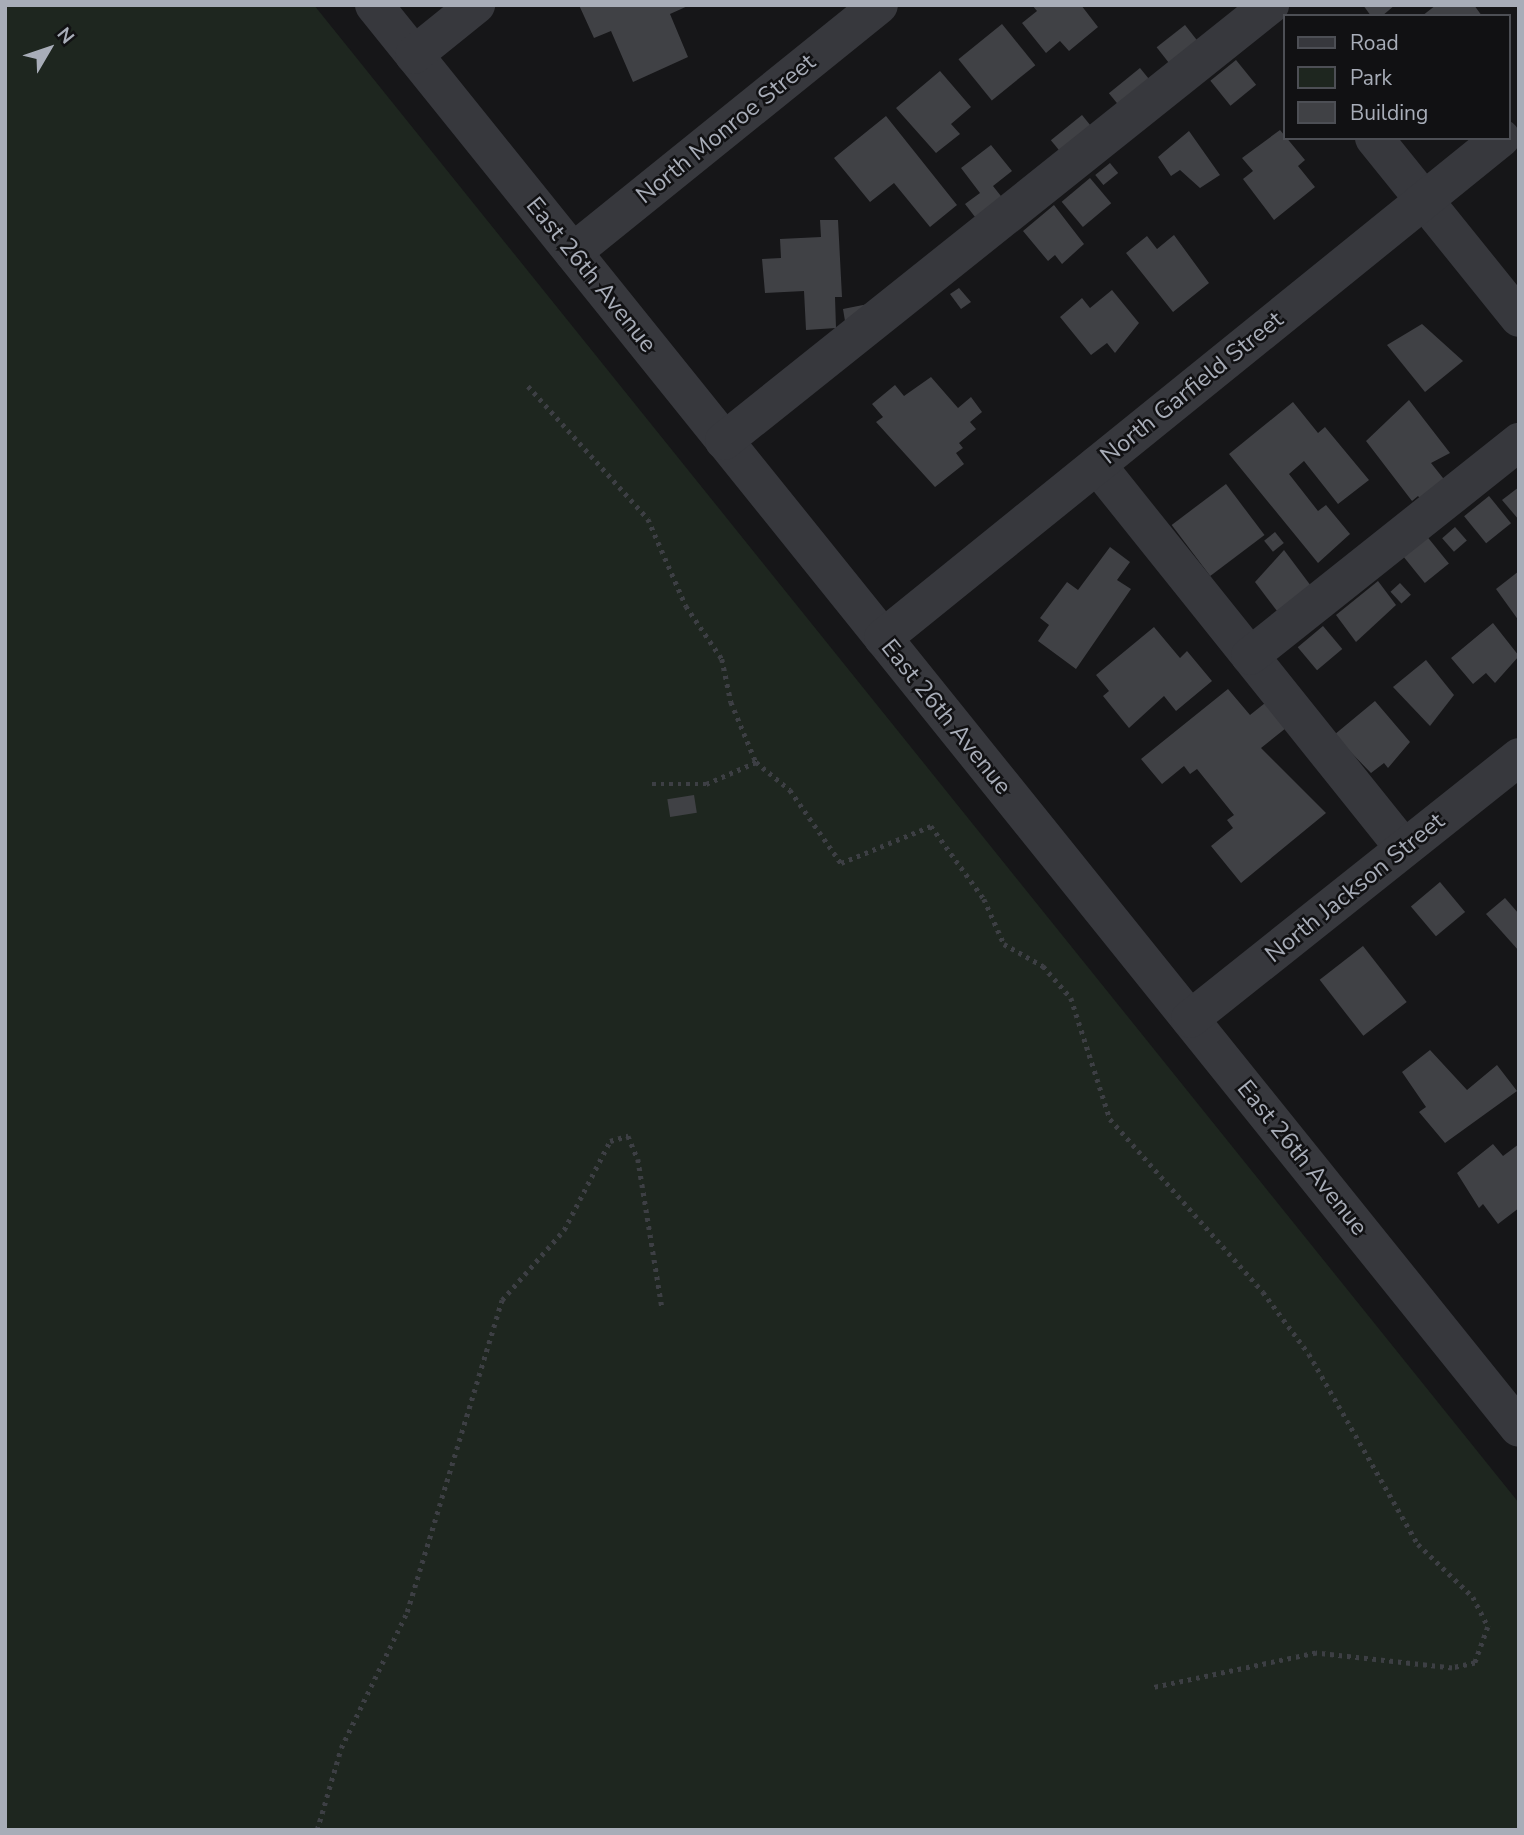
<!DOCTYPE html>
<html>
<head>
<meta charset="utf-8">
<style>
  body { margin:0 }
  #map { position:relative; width:1524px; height:1835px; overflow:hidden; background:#161618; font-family:"Nunito Sans",sans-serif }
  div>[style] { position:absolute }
  .green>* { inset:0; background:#1e261f }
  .building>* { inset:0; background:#404145; transform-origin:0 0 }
  .path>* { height:4.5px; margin-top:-2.25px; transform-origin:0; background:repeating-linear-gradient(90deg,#3d3f44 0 3.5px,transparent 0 8.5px) }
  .minor>* { height:38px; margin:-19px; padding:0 19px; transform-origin:19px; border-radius:19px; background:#37383d }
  span { translate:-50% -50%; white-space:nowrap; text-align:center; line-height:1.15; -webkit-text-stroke:5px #111113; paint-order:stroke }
  .street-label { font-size:24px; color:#a8adb8 }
  .frame { position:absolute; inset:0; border:7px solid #a8adb8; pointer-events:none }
  .legend { position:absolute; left:1283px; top:14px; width:228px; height:126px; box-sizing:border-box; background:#111113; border:2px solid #4d4f55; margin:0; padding:9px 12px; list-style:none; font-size:21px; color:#a8adb8 }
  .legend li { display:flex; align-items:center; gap:14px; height:35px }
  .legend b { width:35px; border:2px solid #4d4f55 }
  .north { position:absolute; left:14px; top:14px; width:70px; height:70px; -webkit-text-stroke:5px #111113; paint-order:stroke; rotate:51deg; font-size:19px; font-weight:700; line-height:28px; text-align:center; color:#a8adb8 }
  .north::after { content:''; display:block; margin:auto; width:24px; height:32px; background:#a8adb8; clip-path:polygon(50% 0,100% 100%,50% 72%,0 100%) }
</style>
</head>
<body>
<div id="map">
  <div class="green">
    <i style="clip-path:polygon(5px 5px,314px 5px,1519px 1503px,1519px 1830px,5px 1830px)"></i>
  </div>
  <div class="building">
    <i style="clip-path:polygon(579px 5px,690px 5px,670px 14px,688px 57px,633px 82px,611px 31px,594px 38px)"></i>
    <i style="clip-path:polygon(1032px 5px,1081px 5px,1098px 27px,1069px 51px,1060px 41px,1046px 53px,1022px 23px,1037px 11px)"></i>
    <i style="clip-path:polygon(1363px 5px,1395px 5px,1382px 16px,1371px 16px)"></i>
    <i style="clip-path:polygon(1436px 5px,1474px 5px,1482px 16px,1422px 16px)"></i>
    <i style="left:1002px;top:24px;width:53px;height:56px;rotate:51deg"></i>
    <i style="left:1185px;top:25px;width:23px;height:36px;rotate:52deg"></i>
    <i style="left:1236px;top:60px;width:32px;height:33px;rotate:51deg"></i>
    <i style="left:1140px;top:68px;width:22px;height:40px;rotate:51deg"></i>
    <i style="clip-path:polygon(940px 71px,971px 107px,951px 124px,960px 134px,936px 153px,896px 108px)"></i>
    <i style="left:1082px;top:115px;width:22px;height:40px;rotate:51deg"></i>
    <i style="clip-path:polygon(886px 116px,957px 205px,930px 227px,894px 183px,870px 202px,834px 158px)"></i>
    <i style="clip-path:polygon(1280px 130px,1305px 160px,1298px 166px,1315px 187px,1274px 220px,1243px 179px,1253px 171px,1242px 158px)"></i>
    <i style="clip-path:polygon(1189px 131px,1220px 175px,1200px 188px,1180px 170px,1171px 176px,1158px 157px)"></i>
    <i style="clip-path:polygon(991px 145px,1012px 171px,993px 186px,1008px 205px,982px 226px,965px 204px,980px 193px,961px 168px)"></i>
    <i style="left:1110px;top:163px;width:13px;height:19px;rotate:51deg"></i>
    <i style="left:1090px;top:178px;width:33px;height:37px;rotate:50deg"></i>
    <i style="clip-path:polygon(1054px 205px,1084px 244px,1062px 264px,1055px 255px,1048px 261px,1023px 231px)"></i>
    <i style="clip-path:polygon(820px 220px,838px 220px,842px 297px,835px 297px,836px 328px,806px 330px,804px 291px,765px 293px,762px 259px,781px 258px,780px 239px,821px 237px)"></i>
    <i style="clip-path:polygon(1174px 235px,1209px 283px,1173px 312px,1126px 253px,1147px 236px,1157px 249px)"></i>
    <i style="clip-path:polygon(959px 288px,971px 302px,961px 309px,950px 294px)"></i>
    <i style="clip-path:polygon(1112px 290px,1139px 323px,1115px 353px,1107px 343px,1091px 355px,1060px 317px,1082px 298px,1090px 308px)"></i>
    <i style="clip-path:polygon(868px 304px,845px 321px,843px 309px)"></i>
    <i style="clip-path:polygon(1422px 324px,1463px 361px,1425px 392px,1387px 345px)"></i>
    <i style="clip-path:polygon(931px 377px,958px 408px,971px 397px,982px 412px,970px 422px,976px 429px,959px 443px,963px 448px,956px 453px,964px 464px,935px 487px,876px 422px,883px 417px,872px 404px,895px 385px,904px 396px)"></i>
    <i style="clip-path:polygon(1409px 400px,1450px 453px,1431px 463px,1447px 483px,1423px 502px,1418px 496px,1412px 501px,1366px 441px)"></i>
    <i style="clip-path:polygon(1293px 402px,1318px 433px,1325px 427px,1369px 480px,1338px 504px,1304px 461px,1289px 474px,1318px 511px,1326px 505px,1350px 534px,1318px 563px,1229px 454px)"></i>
    <i style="left:1226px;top:484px;width:64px;height:68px;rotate:53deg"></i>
    <i style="clip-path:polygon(1519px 487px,1519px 520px,1502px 500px)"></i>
    <i style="left:1489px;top:496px;width:35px;height:32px;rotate:51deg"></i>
    <i style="left:1455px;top:527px;width:18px;height:17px;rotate:49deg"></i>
    <i style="left:1275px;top:532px;width:14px;height:14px;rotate:51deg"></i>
    <i style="left:1425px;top:534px;width:38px;height:31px;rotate:51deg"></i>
    <i style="clip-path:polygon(1110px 547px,1130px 562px,1117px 580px,1131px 589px,1076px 669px,1038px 641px,1049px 625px,1040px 618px,1067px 582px,1078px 590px)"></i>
    <i style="clip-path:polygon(1284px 550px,1314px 590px,1280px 615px,1255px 582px)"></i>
    <i style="clip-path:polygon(1519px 571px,1519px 621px,1496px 589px)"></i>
    <i style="clip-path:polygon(1378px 581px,1396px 605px,1356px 642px,1336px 615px)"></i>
    <i style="left:1400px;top:583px;width:16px;height:13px;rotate:47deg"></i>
    <i style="clip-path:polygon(1493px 623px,1519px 656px,1495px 683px,1486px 673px,1473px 684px,1451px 658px)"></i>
    <i style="left:1323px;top:626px;width:30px;height:33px;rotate:50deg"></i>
    <i style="clip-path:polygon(1154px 627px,1180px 658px,1187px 651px,1212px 681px,1176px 711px,1164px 696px,1129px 728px,1103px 696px,1109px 691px,1096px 675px)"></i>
    <i style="clip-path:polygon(1426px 660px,1454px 695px,1430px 726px,1393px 687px)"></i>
    <i style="clip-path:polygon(1228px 689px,1250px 715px,1265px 703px,1286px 728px,1261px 748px,1326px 813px,1241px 883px,1211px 846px,1233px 828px,1227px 820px,1234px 815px,1197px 769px,1190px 774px,1184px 766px,1162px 784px,1141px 759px)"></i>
    <i style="clip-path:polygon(1375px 701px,1410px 742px,1388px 768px,1384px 763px,1371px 773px,1334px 735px)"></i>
    <i style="left:694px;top:795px;width:18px;height:27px;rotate:81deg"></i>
    <i style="left:1440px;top:882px;width:39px;height:38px;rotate:50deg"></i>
    <i style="clip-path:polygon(1505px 898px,1519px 914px,1519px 951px,1486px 914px)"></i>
    <i style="left:1363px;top:946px;width:71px;height:55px;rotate:52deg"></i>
    <i style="clip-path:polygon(1430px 1050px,1467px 1090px,1497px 1065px,1517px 1091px,1445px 1143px,1419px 1112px,1426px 1107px,1402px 1072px)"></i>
    <i style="clip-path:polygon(1493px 1144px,1503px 1156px,1519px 1144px,1519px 1208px,1498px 1224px,1483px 1204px,1479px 1208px,1457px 1173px)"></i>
  </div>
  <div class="path">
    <i style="left:528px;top:386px;width:179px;rotate:47.9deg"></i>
    <i style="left:648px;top:519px;width:95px;rotate:66.4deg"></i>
    <i style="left:686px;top:606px;width:64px;rotate:55.8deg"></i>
    <i style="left:722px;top:659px;width:44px;rotate:78.2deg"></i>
    <i style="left:731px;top:702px;width:65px;rotate:67.4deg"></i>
    <i style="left:756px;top:762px;width:44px;rotate:39.5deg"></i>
    <i style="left:790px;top:790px;width:89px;rotate:55.1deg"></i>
    <i style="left:841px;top:863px;width:97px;rotate:-22.3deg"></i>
    <i style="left:931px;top:826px;width:90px;rotate:54deg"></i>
    <i style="left:984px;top:899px;width:49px;rotate:66deg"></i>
    <i style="left:1004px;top:944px;width:45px;rotate:29.4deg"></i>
    <i style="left:1043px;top:966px;width:43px;rotate:48.8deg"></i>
    <i style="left:1071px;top:998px;width:127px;rotate:72.1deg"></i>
    <i style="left:1110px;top:1119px;width:231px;rotate:48.5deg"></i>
    <i style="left:1263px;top:1292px;width:77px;rotate:53.4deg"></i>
    <i style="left:1309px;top:1354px;width:219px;rotate:60.2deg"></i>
    <i style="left:1418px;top:1544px;width:76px;rotate:43.9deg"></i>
    <i style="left:1473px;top:1597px;width:34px;rotate:63deg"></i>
    <i style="left:1488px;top:1627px;width:38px;rotate:110deg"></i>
    <i style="left:1475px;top:1663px;width:24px;rotate:168deg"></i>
    <i style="left:1452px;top:1668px;width:137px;rotate:-173.7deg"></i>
    <i style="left:1316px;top:1653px;width:169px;rotate:168deg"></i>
    <i style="left:652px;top:784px;width:54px"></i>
    <i style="left:706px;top:784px;width:55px;rotate:-23.7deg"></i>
    <i style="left:317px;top:1830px;width:85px;rotate:-73.7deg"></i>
    <i style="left:341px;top:1748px;width:151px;rotate:-64.1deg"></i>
    <i style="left:407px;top:1612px;width:326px;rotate:-73.1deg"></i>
    <i style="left:502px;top:1300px;width:94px;rotate:-48.5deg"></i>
    <i style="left:564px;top:1230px;width:100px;rotate:-62.7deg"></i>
    <i style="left:610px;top:1141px;width:19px;rotate:-16deg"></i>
    <i style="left:628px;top:1136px;width:25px;rotate:67deg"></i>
    <i style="left:638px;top:1159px;width:150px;rotate:80.8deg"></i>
  </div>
  <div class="minor">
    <i style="left:374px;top:5px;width:1826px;rotate:51.18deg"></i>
    <i style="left:414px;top:55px;width:80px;rotate:-38.9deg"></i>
    <i style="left:1374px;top:138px;width:231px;rotate:51.1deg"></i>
    <i style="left:573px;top:252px;width:393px;rotate:-38.9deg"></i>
    <i style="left:724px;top:441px;width:699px;rotate:-38.61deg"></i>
    <i style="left:1097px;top:465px;width:491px;rotate:51.3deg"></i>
    <i style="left:883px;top:638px;width:795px;rotate:-38.97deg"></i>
    <i style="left:1250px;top:656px;width:344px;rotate:-38.5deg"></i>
    <i style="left:1190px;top:1019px;width:421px;rotate:-38.5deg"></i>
  </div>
  <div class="street-label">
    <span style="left:726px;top:129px;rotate:-39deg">North Monroe Street</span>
    <span style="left:591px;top:275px;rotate:51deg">East 26th Avenue</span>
    <span style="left:1192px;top:388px;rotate:-39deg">North Garfield Street</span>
    <span style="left:946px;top:717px;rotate:51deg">East 26th Avenue</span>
    <span style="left:1355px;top:888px;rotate:-39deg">North Jackson Street</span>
    <span style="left:1302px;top:1158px;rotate:51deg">East 26th Avenue</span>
  </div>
  <div class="frame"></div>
  <ul class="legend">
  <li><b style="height:9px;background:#37383d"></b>Road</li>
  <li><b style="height:19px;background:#1e261f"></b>Park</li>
  <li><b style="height:19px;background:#404145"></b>Building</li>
  </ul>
  <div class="north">N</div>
</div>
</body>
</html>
